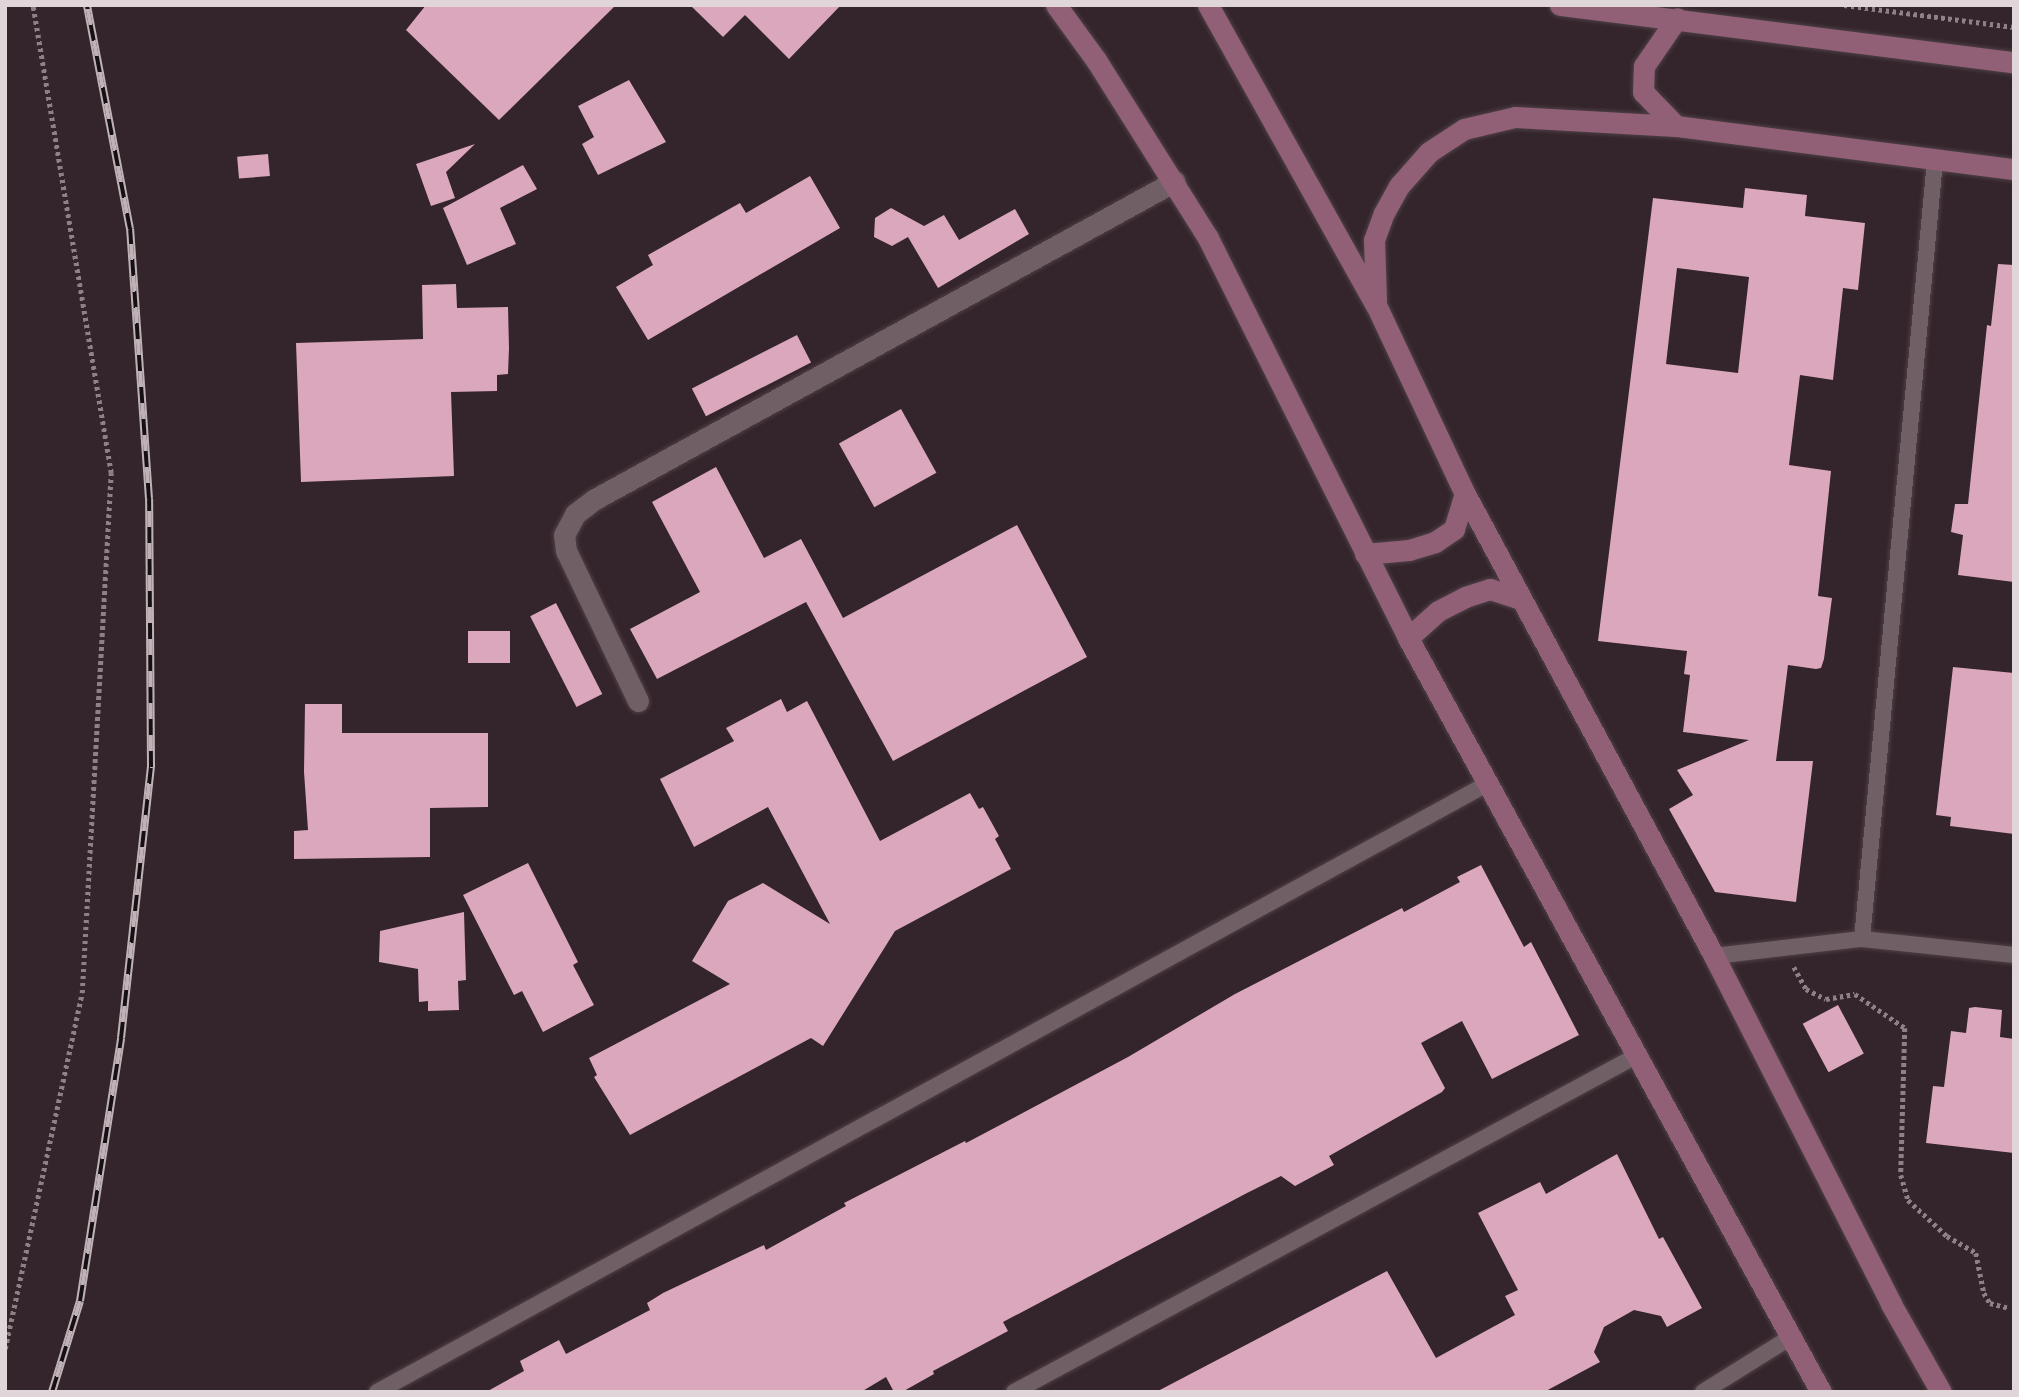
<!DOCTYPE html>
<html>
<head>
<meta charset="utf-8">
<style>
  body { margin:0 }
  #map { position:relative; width:2019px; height:1397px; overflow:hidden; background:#34242b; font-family:"DM Sans",sans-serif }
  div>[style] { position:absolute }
  .building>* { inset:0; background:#daa7bd; transform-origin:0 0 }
  .path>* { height:4.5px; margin-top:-2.25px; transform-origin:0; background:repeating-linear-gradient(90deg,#8e8086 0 3.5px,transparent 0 7px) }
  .roads { filter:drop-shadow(0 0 2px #4e4146) drop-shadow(0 0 2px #4e4146) }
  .lane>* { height:16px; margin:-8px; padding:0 8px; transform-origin:8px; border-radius:8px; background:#715f66 }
  .street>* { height:21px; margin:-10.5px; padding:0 10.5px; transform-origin:10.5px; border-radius:10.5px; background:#715f66 }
  .secondary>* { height:21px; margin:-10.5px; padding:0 10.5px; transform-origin:10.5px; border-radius:10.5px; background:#916077 }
  .rail>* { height:8px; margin-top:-4px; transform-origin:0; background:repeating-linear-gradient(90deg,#171013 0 16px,#beb2b7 0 32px); box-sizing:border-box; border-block:2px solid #beb2b7 }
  span { translate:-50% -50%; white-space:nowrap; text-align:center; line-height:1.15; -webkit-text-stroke:7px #171013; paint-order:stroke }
  .frame { position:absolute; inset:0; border:7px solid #e0d5d9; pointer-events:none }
</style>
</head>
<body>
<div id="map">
  <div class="building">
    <i style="clip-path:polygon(426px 5px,616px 5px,499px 120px,406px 30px)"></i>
    <i style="clip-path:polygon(690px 5px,841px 5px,789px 59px,745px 15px,723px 37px)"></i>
    <i style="clip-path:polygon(629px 80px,666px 142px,598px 175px,582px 144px,594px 137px,578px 106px)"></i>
    <i style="clip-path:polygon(475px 144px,446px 172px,455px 198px,431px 206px,416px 164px)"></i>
    <i style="left:268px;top:154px;width:22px;height:31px;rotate:85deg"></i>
    <i style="clip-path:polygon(523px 165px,537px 189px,500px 208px,516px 244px,467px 265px,443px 208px)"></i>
    <i style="clip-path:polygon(810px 176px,840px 228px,648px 340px,616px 287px,653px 265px,648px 255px,740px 203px,746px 213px)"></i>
    <i style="clip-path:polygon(evenodd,1745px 188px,1807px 195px,1805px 216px,1865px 223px,1858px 290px,1843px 288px,1833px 380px,1800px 375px,1789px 465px,1831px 471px,1818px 596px,1832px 598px,1824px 659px,1821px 668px,1816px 669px,1788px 665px,1776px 761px,1813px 761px,1796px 902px,1715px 892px,1669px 809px,1693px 795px,1677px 770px,1749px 740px,1683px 732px,1690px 675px,1684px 674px,1687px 651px,1598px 641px,1653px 198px,1743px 208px,1745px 188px,1677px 268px,1749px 277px,1738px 373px,1666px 364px,1677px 268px)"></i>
    <i style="clip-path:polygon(891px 208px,924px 226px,944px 215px,959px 240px,1015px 209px,1029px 234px,938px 288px,908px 237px,892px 246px,874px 237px,875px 218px)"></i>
    <i style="clip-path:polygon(1998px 264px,2014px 265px,2014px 582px,1958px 575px,1963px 535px,1951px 532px,1955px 504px,1968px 504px,1987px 325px,1991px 326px)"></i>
    <i style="clip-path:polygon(456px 284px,457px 308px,508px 307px,509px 348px,508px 374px,497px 375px,497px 391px,451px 392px,454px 476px,301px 482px,296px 343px,423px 339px,422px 285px)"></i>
    <i style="left:797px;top:335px;width:31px;height:118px;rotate:63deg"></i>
    <i style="left:901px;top:409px;width:73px;height:71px;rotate:61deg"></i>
    <i style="clip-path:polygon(716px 467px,764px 558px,801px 539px,843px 618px,1017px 525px,1087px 657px,893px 761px,806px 602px,657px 679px,630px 629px,700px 592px,652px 502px)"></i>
    <i style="left:556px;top:603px;width:102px;height:29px;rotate:63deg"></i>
    <i style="left:468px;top:631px;width:42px;height:32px"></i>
    <i style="clip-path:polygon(1953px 667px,2014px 673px,2014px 834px,1950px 826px,1951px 817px,1936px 815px)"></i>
    <i style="clip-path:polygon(781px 699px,787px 712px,807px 701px,880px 841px,970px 793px,979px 809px,983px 807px,999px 836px,995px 839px,1011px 869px,895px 931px,823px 1046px,811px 1038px,630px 1135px,594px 1077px,597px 1075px,589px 1058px,730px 984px,692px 961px,728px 901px,763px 883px,830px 924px,768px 807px,694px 847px,660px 779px,734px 741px,726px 728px)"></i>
    <i style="clip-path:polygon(305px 704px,342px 704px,342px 733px,488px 733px,488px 807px,430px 808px,430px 857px,294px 859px,294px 831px,308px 830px,304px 772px)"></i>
    <i style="clip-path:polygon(528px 863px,578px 962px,573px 965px,594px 1005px,543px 1032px,522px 991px,514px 995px,463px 895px)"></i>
    <i style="clip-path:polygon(1481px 865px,1524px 947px,1531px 942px,1579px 1035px,1492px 1079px,1462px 1021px,1421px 1043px,1445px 1088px,1442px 1092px,1329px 1156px,1334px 1165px,1295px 1186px,1281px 1176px,1247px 1193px,1003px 1322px,1008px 1331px,933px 1371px,934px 1374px,902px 1392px,894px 1392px,886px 1377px,861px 1392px,486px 1392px,524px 1371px,520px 1361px,559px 1340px,566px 1354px,650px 1310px,647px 1303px,663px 1293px,764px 1245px,766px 1250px,846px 1206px,844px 1203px,965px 1141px,966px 1143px,1128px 1057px,1235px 994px,1402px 908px,1404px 912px,1460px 882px,1457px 877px)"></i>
    <i style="clip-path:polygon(464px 912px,466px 980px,458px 981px,459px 1010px,428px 1011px,428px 1001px,419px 1002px,418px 969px,379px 962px,380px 931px)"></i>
    <i style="left:1838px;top:1005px;width:55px;height:40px;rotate:62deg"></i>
    <i style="clip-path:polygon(1975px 1007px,2002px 1010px,2000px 1037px,2014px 1039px,2014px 1153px,1926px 1143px,1933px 1086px,1944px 1087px,1951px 1031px,1966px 1033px,1969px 1008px)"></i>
    <i style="clip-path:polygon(1617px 1154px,1659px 1239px,1663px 1237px,1702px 1308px,1667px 1327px,1661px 1316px,1634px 1310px,1604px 1327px,1594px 1352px,1600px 1362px,1544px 1392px,1156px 1392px,1387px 1271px,1436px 1358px,1515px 1315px,1505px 1296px,1518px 1290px,1478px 1213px,1540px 1182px,1546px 1194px)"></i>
  </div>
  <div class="path">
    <i style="left:1844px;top:5px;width:171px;rotate:7.4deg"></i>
    <i style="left:1794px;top:967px;width:25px;rotate:61deg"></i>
    <i style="left:1806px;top:989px;width:22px;rotate:27deg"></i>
    <i style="left:1826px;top:999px;width:29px;rotate:-10deg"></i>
    <i style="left:1855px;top:994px;width:60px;rotate:34.2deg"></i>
    <i style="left:1905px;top:1028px;width:147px;rotate:91.6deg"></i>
    <i style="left:1901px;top:1175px;width:26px;rotate:74deg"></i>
    <i style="left:1908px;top:1200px;width:53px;rotate:42.7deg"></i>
    <i style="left:1947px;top:1236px;width:34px;rotate:30deg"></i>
    <i style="left:1976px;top:1253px;width:41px;rotate:78.7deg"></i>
    <i style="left:1984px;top:1293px;width:12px;rotate:59deg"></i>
    <i style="left:1990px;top:1303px;width:20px;rotate:15deg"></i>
    <i style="left:5px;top:1349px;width:364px;rotate:-77.8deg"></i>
    <i style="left:82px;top:993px;width:521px;rotate:-86.81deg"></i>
    <i style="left:111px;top:473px;width:474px;rotate:-99.5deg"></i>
  </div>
  <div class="roads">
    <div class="lane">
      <i style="left:1862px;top:939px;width:781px;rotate:-84.64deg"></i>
      <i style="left:1714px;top:956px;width:149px;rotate:-6.6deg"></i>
      <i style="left:1862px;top:939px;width:153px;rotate:6deg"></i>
      <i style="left:377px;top:1392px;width:1266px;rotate:-28.71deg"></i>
      <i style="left:1014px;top:1392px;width:709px;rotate:-28.37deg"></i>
      <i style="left:1703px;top:1392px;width:104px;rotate:-32deg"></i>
    </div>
    <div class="street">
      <i style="left:638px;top:701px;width:166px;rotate:-115.6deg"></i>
      <i style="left:566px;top:551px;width:16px;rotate:-97deg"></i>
      <i style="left:564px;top:535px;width:24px;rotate:-62deg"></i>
      <i style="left:575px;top:514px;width:25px;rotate:-37deg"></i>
      <i style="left:595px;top:499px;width:661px;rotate:-28.73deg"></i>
    </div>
    <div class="secondary">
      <i style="left:1056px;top:5px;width:68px;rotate:54deg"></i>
      <i style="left:1096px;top:60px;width:210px;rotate:57.8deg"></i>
      <i style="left:1208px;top:238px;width:447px;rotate:63.4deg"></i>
      <i style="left:1408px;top:638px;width:860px;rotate:61.29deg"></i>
      <i style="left:1208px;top:5px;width:344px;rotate:60.8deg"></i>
      <i style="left:1376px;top:305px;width:209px;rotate:64.8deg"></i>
      <i style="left:1465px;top:494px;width:525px;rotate:61.68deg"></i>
      <i style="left:1714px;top:956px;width:390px;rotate:63deg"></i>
      <i style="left:1891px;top:1304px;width:101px;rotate:60.4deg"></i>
      <i style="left:1560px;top:5px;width:458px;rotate:7.2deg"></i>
      <i style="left:1676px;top:126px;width:47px;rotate:-134.1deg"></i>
      <i style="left:1643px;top:92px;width:26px;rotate:-88deg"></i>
      <i style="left:1644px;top:66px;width:58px;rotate:-55.5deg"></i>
      <i style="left:1376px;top:300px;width:60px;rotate:-91.9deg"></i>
      <i style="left:1374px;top:240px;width:29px;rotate:-70deg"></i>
      <i style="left:1384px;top:213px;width:31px;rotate:-61deg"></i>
      <i style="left:1399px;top:186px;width:45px;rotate:-48.6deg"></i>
      <i style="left:1429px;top:152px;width:42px;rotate:-33.3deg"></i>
      <i style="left:1464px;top:129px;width:52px;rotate:-13.2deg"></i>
      <i style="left:1515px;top:117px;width:161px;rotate:3.2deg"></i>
      <i style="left:1676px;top:126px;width:341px;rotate:7.3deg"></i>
      <i style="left:1365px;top:554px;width:44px;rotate:-5.2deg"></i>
      <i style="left:1409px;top:550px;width:27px;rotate:-17deg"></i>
      <i style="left:1435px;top:542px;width:23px;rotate:-34deg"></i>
      <i style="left:1454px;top:529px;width:37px;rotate:-73deg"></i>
      <i style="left:1408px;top:638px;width:40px;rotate:-42deg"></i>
      <i style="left:1438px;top:611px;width:30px;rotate:-27deg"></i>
      <i style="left:1465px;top:597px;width:26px;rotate:-18deg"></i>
      <i style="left:1490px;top:589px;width:33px;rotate:18deg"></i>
    </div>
  </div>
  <div class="rail">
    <i style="left:52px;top:1392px;width:95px;rotate:-72.9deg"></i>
    <i style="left:80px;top:1301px;width:266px;rotate:-81.1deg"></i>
    <i style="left:121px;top:1038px;width:273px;rotate:-83.7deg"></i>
    <i style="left:151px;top:767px;width:268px;rotate:-90.4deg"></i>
    <i style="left:149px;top:499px;width:271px;rotate:-94deg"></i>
    <i style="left:130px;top:229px;width:228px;rotate:-100.9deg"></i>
  </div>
  <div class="frame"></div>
</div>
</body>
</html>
